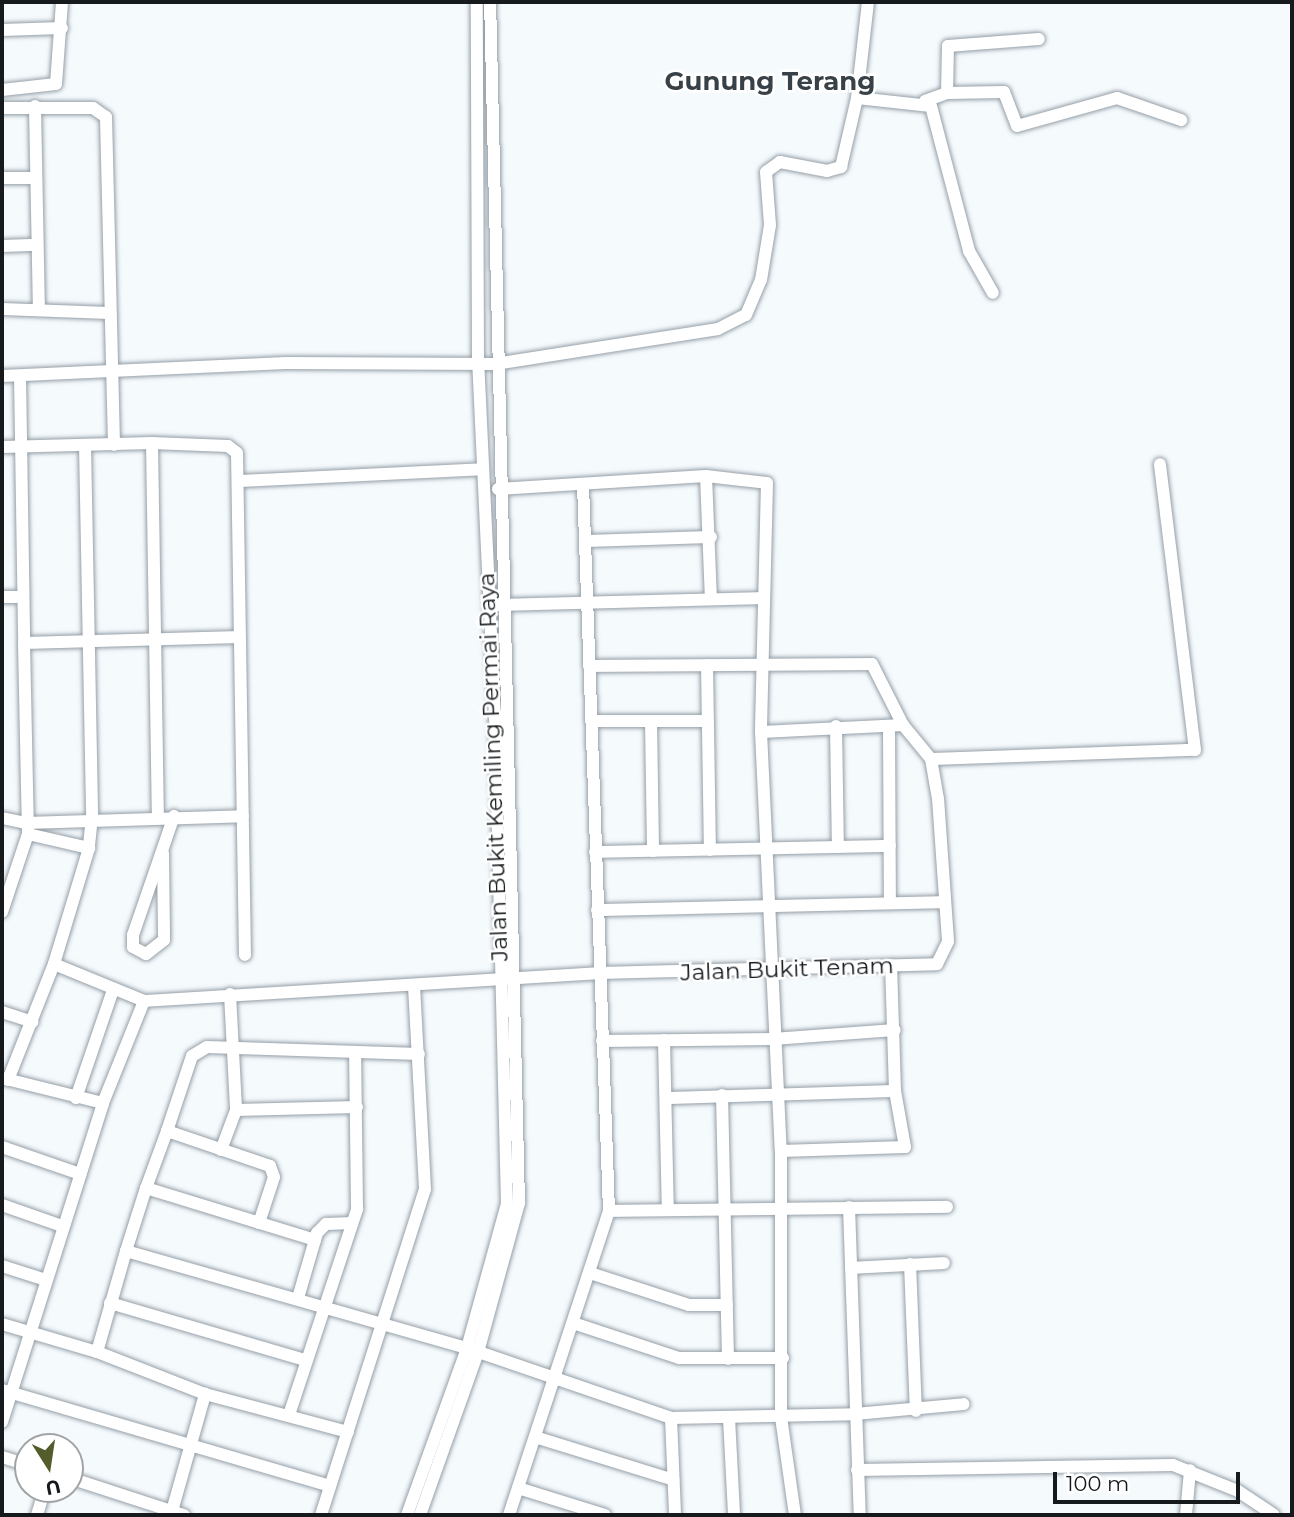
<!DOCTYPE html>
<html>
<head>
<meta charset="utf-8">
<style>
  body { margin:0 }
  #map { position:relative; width:1294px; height:1517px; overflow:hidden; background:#f5fafd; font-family:Montserrat,sans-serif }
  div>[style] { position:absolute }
  .roads { filter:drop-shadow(0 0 2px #959fa7) drop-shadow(0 0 2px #959fa7) }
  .minor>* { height:12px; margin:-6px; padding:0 6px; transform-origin:6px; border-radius:6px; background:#fff }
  span { translate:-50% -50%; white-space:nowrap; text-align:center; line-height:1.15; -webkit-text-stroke:5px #fff; paint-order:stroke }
  .street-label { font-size:23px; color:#161a1d }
  .quarter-label { font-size:26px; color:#384148; font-weight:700 }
  .frame { position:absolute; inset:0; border:4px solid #161a1d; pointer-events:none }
  .north { position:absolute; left:14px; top:1433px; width:70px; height:70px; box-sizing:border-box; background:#fff; border:2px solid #a2a3a5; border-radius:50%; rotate:168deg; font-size:19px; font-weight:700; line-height:28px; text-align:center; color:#161a1d }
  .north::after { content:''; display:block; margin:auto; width:24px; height:32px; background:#535c2b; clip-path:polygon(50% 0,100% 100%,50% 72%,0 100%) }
  .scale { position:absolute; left:1053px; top:1472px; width:187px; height:32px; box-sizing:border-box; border:4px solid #161a1d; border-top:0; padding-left:9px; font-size:21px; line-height:24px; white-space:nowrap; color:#161a1d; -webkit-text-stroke:5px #fff; paint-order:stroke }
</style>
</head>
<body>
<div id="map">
  <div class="roads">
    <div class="minor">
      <i style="left:868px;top:2px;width:97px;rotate:96.5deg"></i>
      <i style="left:857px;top:98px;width:74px;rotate:6.2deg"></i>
      <i style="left:931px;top:106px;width:150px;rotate:75.3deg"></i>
      <i style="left:969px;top:251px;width:48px;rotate:60.3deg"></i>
      <i style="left:2px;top:30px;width:60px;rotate:-1.9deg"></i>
      <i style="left:2px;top:90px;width:54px;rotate:-6.3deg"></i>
      <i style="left:56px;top:84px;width:82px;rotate:-85.8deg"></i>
      <i style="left:947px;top:93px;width:47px;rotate:-88.8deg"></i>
      <i style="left:948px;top:46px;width:91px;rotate:-4.4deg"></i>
      <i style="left:925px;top:101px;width:23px;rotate:-20deg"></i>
      <i style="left:947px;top:93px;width:57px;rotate:-1deg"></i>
      <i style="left:1004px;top:92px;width:36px;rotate:69deg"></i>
      <i style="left:1017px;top:126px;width:104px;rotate:-15.6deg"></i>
      <i style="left:1117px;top:98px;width:68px;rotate:19deg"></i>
      <i style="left:35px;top:106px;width:202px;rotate:88.9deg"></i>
      <i style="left:2px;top:108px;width:91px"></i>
      <i style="left:93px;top:108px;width:16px;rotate:35deg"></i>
      <i style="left:106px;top:117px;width:328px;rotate:88.6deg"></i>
      <i style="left:2px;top:178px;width:34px"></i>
      <i style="left:2px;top:246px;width:35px;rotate:-2deg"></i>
      <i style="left:2px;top:309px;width:108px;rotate:2.1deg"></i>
      <i style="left:2px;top:376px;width:284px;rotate:-2.6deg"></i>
      <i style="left:286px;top:363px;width:209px;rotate:0.3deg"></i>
      <i style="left:495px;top:364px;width:226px;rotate:-8.9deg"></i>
      <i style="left:718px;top:329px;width:31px;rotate:-27deg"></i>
      <i style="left:746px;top:315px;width:38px;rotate:-67deg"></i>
      <i style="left:761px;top:280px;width:56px;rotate:-80.7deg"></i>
      <i style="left:770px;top:225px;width:53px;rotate:-94.3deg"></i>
      <i style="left:766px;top:172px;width:17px;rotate:-36deg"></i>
      <i style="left:780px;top:162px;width:48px;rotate:10.8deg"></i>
      <i style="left:827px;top:171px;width:15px;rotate:-16deg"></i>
      <i style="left:841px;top:167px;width:71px;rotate:-76.9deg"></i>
      <i style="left:20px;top:376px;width:267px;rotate:89.1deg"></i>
      <i style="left:24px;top:643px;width:216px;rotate:-1.6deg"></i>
      <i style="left:152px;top:443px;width:372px;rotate:89.1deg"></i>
      <i style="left:85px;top:445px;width:372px;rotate:88.9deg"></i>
      <i style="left:92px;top:817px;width:31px;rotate:96deg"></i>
      <i style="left:89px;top:848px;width:121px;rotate:106.8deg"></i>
      <i style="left:54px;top:964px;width:97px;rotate:22.3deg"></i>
      <i style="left:144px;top:1001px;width:456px;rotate:-3.5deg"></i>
      <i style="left:599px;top:973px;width:338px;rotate:-1.5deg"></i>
      <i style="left:937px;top:964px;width:25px;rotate:-64deg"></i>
      <i style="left:948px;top:941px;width:142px;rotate:-94deg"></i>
      <i style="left:938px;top:799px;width:41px;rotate:-99.9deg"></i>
      <i style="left:931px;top:759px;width:44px;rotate:-129.5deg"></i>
      <i style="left:2px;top:447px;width:150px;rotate:-1.5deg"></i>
      <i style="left:152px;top:443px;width:76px;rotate:2.3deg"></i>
      <i style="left:228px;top:446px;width:11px;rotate:38deg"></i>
      <i style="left:237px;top:453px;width:502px;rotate:89.09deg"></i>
      <i style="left:706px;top:476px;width:123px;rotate:87.7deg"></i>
      <i style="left:240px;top:481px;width:242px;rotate:-2.8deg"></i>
      <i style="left:498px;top:489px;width:208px;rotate:-3.6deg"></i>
      <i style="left:706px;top:476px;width:61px;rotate:6.5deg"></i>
      <i style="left:767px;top:483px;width:249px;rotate:91.4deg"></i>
      <i style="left:761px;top:732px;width:419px;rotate:87.3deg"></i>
      <i style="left:781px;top:1151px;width:266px;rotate:90deg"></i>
      <i style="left:781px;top:1417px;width:99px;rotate:81.9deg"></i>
      <i style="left:585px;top:541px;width:126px;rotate:-1.8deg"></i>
      <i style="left:2px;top:597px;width:18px"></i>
      <i style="left:495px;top:605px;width:265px;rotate:-1.5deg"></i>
      <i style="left:707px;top:665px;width:185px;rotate:89.1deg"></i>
      <i style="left:589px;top:666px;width:283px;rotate:-0.4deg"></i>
      <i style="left:872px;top:664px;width:68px;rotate:63.1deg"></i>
      <i style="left:903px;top:725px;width:142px;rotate:177.2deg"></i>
      <i style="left:591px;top:721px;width:117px"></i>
      <i style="left:651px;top:721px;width:130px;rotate:89.1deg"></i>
      <i style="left:836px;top:726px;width:121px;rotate:89.1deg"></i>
      <i style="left:889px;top:727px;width:175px;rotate:89.7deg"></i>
      <i style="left:931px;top:759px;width:264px;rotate:-2deg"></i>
      <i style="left:1195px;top:750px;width:288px;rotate:-97deg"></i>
      <i style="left:2px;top:818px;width:25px;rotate:12deg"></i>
      <i style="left:26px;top:823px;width:217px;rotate:-1.8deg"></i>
      <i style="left:28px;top:834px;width:63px;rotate:12.9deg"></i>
      <i style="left:595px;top:852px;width:295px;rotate:-1.2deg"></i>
      <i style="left:163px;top:853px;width:87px;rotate:89.3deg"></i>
      <i style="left:164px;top:940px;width:23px;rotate:142deg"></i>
      <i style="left:146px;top:954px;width:15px;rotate:-152deg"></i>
      <i style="left:133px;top:947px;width:12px;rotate:-90deg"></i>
      <i style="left:133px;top:935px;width:126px;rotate:-71deg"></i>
      <i style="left:597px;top:910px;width:347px;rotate:-1.3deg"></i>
      <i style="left:2px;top:912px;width:82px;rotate:-71.6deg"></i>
      <i style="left:28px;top:834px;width:191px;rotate:-91.2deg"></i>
      <i style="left:230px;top:994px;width:116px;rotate:87deg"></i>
      <i style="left:2px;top:1012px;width:32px;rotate:18deg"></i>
      <i style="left:664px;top:1040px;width:170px;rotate:88.7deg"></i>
      <i style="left:602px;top:1041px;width:171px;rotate:-0.7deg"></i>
      <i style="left:773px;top:1039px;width:122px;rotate:-4.2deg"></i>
      <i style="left:2px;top:1078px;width:104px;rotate:13.9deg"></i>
      <i style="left:8px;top:1080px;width:125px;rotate:-68.4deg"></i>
      <i style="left:722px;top:1095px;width:264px;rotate:88.7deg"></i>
      <i style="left:76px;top:1098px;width:114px;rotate:-71.1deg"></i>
      <i style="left:668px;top:1098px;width:227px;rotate:-1.8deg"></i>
      <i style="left:167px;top:1131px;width:61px;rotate:110.2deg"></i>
      <i style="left:146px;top:1188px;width:177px;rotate:17.1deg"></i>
      <i style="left:2px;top:1147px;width:83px;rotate:19.1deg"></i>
      <i style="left:221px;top:1150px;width:43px;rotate:-69.4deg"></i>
      <i style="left:236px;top:1110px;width:121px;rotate:-1.4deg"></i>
      <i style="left:781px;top:1151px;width:124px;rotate:-1.8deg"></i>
      <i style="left:905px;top:1147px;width:57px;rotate:-100.1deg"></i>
      <i style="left:895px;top:1091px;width:126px;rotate:-91.8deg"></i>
      <i style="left:2px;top:1205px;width:64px;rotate:19.3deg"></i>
      <i style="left:849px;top:1207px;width:308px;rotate:88deg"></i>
      <i style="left:609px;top:1211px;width:338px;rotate:-0.7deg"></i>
      <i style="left:259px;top:1223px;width:48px;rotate:-71.9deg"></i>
      <i style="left:274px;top:1177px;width:12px;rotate:-110deg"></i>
      <i style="left:270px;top:1166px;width:109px;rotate:-161.2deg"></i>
      <i style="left:167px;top:1131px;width:79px;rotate:-71.6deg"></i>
      <i style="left:192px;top:1056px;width:17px;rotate:-31deg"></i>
      <i style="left:207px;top:1047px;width:212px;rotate:1.9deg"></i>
      <i style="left:126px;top:1251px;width:66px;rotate:-72.4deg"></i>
      <i style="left:910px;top:1264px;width:147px;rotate:87.7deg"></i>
      <i style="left:2px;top:1266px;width:46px;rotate:17.7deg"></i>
      <i style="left:851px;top:1268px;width:93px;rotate:-3.1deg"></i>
      <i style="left:590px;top:1273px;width:104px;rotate:17.9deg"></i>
      <i style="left:689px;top:1305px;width:38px"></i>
      <i style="left:298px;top:1298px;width:68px;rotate:-73.7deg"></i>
      <i style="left:317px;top:1233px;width:13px;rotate:-45deg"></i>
      <i style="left:326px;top:1224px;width:26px;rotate:-2deg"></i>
      <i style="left:110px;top:1303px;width:203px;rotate:16.3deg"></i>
      <i style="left:573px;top:1323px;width:112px;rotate:18.3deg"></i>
      <i style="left:679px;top:1358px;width:104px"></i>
      <i style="left:2px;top:1324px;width:99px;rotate:16.4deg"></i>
      <i style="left:2px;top:1390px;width:342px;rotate:16.3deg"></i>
      <i style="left:289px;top:1415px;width:217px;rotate:-71.7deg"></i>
      <i style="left:357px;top:1209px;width:153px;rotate:-90.7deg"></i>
      <i style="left:671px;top:1418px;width:97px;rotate:87.6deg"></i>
      <i style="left:729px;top:1418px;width:97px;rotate:87deg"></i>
      <i style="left:2px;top:1422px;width:335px;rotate:-72.4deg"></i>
      <i style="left:103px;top:1103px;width:110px;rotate:-68.1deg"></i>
      <i style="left:348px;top:1432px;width:148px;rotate:-165.1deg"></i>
      <i style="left:205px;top:1394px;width:116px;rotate:-158.7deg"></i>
      <i style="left:97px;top:1352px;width:105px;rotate:-74deg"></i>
      <i style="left:126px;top:1251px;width:355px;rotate:15.9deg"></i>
      <i style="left:467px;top:1348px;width:216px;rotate:18.9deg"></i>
      <i style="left:671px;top:1418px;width:184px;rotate:-1.2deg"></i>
      <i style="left:855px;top:1414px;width:109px;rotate:-5.2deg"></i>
      <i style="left:535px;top:1437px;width:145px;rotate:17.2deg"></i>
      <i style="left:2px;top:1457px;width:27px;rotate:17deg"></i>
      <i style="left:857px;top:1470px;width:316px;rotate:-0.9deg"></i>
      <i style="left:1173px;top:1465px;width:70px;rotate:21.8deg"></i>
      <i style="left:1238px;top:1491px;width:43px;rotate:33.7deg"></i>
      <i style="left:70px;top:1478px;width:120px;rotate:18deg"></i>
      <i style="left:518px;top:1488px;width:91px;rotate:17.2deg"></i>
      <i style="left:172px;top:1511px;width:122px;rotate:-74.2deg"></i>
      <i style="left:37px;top:1515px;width:27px;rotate:-73deg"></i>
      <i style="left:321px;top:1515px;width:342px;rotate:-72.3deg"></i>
      <i style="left:425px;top:1189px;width:201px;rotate:-93.1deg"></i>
      <i style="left:407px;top:1515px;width:177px;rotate:-70.2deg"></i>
      <i style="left:467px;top:1348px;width:149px;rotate:-74.5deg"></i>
      <i style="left:507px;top:1204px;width:485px;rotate:-91.4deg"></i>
      <i style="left:495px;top:719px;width:355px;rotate:-92.7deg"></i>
      <i style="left:478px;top:364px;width:362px;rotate:-90.2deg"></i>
      <i style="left:420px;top:1515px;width:173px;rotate:-70.4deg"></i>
      <i style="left:478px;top:1352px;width:155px;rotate:-74.6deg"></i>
      <i style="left:519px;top:1203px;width:1201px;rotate:-91.38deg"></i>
      <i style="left:509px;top:1515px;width:320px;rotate:-71.8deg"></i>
      <i style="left:609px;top:1211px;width:725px;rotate:-92.05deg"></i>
      <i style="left:1186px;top:1515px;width:45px;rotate:-84.9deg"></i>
    </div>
  </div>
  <div class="street-label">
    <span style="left:493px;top:767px;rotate:-92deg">Jalan Bukit Kemiling Permai Raya</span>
    <span style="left:787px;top:969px;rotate:-2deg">Jalan Bukit Tenam</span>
  </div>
  <div class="quarter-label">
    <span style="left:770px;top:82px">Gunung Terang</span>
  </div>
  <div class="frame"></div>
  <div class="north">U</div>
  <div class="scale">100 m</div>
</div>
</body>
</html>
